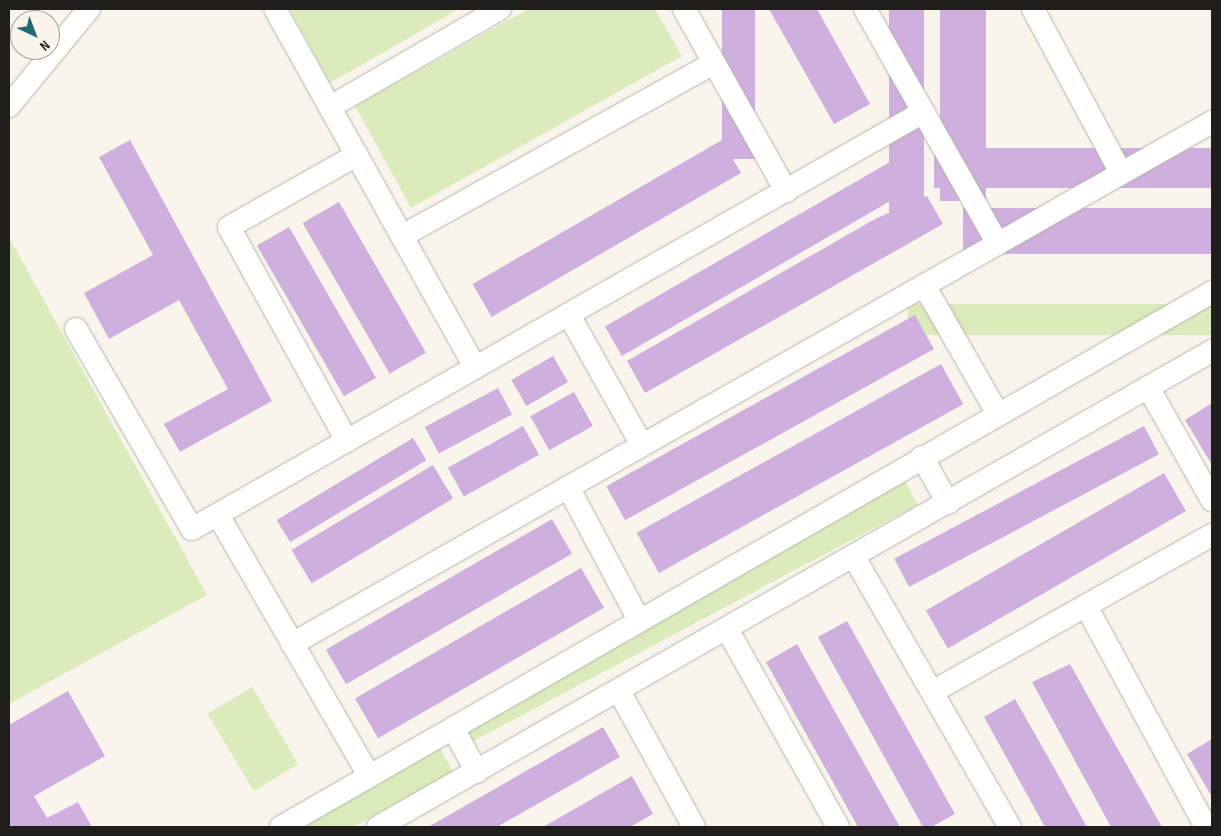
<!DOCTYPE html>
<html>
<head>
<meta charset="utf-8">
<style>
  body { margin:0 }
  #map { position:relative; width:1221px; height:836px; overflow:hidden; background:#f9f5ec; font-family:"Sofia Sans Condensed",sans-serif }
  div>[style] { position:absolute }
  .green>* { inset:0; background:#dcebbc; transform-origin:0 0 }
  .building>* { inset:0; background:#cfafde; transform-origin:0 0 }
  .roads { filter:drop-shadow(0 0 1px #b6b2aa) drop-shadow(0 0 1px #b6b2aa) }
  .street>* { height:22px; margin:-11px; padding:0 11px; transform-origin:11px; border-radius:11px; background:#fff }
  span { translate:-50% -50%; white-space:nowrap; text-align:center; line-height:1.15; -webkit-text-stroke:4.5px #f9f5ec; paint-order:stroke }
  .frame { position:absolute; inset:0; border:10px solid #201e1b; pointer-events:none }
  .north { position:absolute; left:10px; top:10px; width:50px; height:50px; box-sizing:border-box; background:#f9f5ec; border:1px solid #a29f98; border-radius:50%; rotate:137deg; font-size:14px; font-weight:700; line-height:20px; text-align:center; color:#201e1b }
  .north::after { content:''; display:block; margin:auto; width:18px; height:22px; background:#226b76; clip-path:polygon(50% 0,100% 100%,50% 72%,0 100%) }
</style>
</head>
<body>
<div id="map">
  <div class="green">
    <i style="clip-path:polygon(290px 9px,459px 9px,330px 83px)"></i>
    <i style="clip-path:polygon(528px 9px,655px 9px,682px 56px,411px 208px,355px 106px)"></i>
    <i style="clip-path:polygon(9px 237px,207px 595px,9px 704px)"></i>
    <i style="left:1212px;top:304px;width:31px;height:304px;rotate:90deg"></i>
    <i style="left:905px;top:481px;width:27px;height:503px;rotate:62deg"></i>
    <i style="left:252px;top:687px;width:90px;height:52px;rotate:59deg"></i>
    <i style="clip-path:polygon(440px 748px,453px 772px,353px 827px,296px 827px)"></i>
  </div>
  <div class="building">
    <i style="left:722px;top:9px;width:33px;height:150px"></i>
    <i style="clip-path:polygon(769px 9px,817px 9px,870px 104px,834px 124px)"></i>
    <i style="left:889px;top:9px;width:35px;height:220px"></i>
    <i style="left:940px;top:9px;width:46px;height:192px"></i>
    <i style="clip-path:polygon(130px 140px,272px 401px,180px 452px,164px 424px,228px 389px,179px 300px,109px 339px,84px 293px,153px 255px,99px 157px)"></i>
    <i style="left:722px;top:140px;width:38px;height:288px;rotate:60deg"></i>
    <i style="left:1212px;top:148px;width:40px;height:278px;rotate:90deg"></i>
    <i style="left:902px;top:155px;width:34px;height:343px;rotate:60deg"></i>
    <i style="clip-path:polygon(927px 196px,943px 224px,645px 393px,627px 361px,875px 219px)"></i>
    <i style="left:339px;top:202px;width:174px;height:42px;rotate:60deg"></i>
    <i style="left:1212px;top:208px;width:46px;height:249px;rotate:90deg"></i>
    <i style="left:289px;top:227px;width:174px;height:37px;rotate:60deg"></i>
    <i style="left:915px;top:315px;width:39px;height:353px;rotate:61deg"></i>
    <i style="left:553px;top:356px;width:30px;height:48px;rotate:60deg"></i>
    <i style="left:941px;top:364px;width:46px;height:348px;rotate:61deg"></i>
    <i style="left:498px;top:388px;width:30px;height:83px;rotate:62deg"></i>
    <i style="left:574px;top:392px;width:39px;height:50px;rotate:61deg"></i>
    <i style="clip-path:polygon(1212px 403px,1212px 465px,1185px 420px)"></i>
    <i style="left:523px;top:426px;width:33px;height:86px;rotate:61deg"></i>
    <i style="left:1144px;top:426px;width:32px;height:283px;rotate:62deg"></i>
    <i style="left:413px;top:438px;width:26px;height:159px;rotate:59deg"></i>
    <i style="left:433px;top:465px;width:39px;height:165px;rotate:59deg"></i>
    <i style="left:1164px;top:473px;width:44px;height:275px;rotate:60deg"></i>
    <i style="left:552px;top:519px;width:40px;height:261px;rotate:60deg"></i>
    <i style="left:581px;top:568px;width:46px;height:261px;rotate:60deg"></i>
    <i style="clip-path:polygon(847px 621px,955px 814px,931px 827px,923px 827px,818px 637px)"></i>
    <i style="clip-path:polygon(797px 644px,874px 781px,900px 827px,858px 827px,766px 662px)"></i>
    <i style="clip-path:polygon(1070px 664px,1103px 723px,1162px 827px,1111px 827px,1032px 682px)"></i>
    <i style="clip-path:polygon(68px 691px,105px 756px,34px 796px,47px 818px,78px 802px,92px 827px,11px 827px,9px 823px,9px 725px)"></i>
    <i style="clip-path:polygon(1015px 699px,1048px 757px,1087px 827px,1045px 827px,984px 717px)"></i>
    <i style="clip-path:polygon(603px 727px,620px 757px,497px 827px,428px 827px)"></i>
    <i style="clip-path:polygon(1212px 739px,1212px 797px,1187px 754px)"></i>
    <i style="clip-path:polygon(632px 776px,653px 814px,630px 827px,543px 827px)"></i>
  </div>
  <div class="roads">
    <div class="street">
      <i style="left:275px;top:9px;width:411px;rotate:60.8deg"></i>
      <i style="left:684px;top:9px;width:209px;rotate:60.7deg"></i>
      <i style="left:865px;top:9px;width:270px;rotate:60.5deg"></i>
      <i style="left:1033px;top:9px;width:186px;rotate:61.8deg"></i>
      <i style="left:9px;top:106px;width:126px;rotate:-50.5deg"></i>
      <i style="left:330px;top:107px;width:196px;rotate:-30deg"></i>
      <i style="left:402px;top:236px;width:357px;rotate:-29deg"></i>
      <i style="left:924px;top:285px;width:149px;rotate:60.2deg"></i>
      <i style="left:569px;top:315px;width:149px;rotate:60.7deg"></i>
      <i style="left:76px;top:329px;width:231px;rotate:59.9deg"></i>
      <i style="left:192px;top:529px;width:842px;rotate:-29.7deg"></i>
      <i style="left:1148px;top:387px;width:130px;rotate:60.5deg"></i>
      <i style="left:347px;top:441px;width:244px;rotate:-118.9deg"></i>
      <i style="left:229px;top:227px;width:147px;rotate:-29.4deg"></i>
      <i style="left:922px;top:457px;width:53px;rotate:60.5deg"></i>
      <i style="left:568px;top:487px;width:151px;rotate:61.9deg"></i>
      <i style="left:218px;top:515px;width:302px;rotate:59.9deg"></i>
      <i style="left:854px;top:557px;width:312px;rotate:60deg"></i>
      <i style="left:1086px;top:606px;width:251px;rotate:61.5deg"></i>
      <i style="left:727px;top:629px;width:227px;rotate:60.7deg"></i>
      <i style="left:292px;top:644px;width:1058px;rotate:-29.57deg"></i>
      <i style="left:619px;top:691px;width:155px;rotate:61.1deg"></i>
      <i style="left:932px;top:692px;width:321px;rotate:-29.3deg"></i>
      <i style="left:453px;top:728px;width:50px;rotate:61.4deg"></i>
      <i style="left:281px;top:827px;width:1074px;rotate:-29.88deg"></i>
      <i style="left:378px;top:827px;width:960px;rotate:-29.72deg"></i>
    </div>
  </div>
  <div class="frame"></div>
  <div class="north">N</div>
</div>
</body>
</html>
